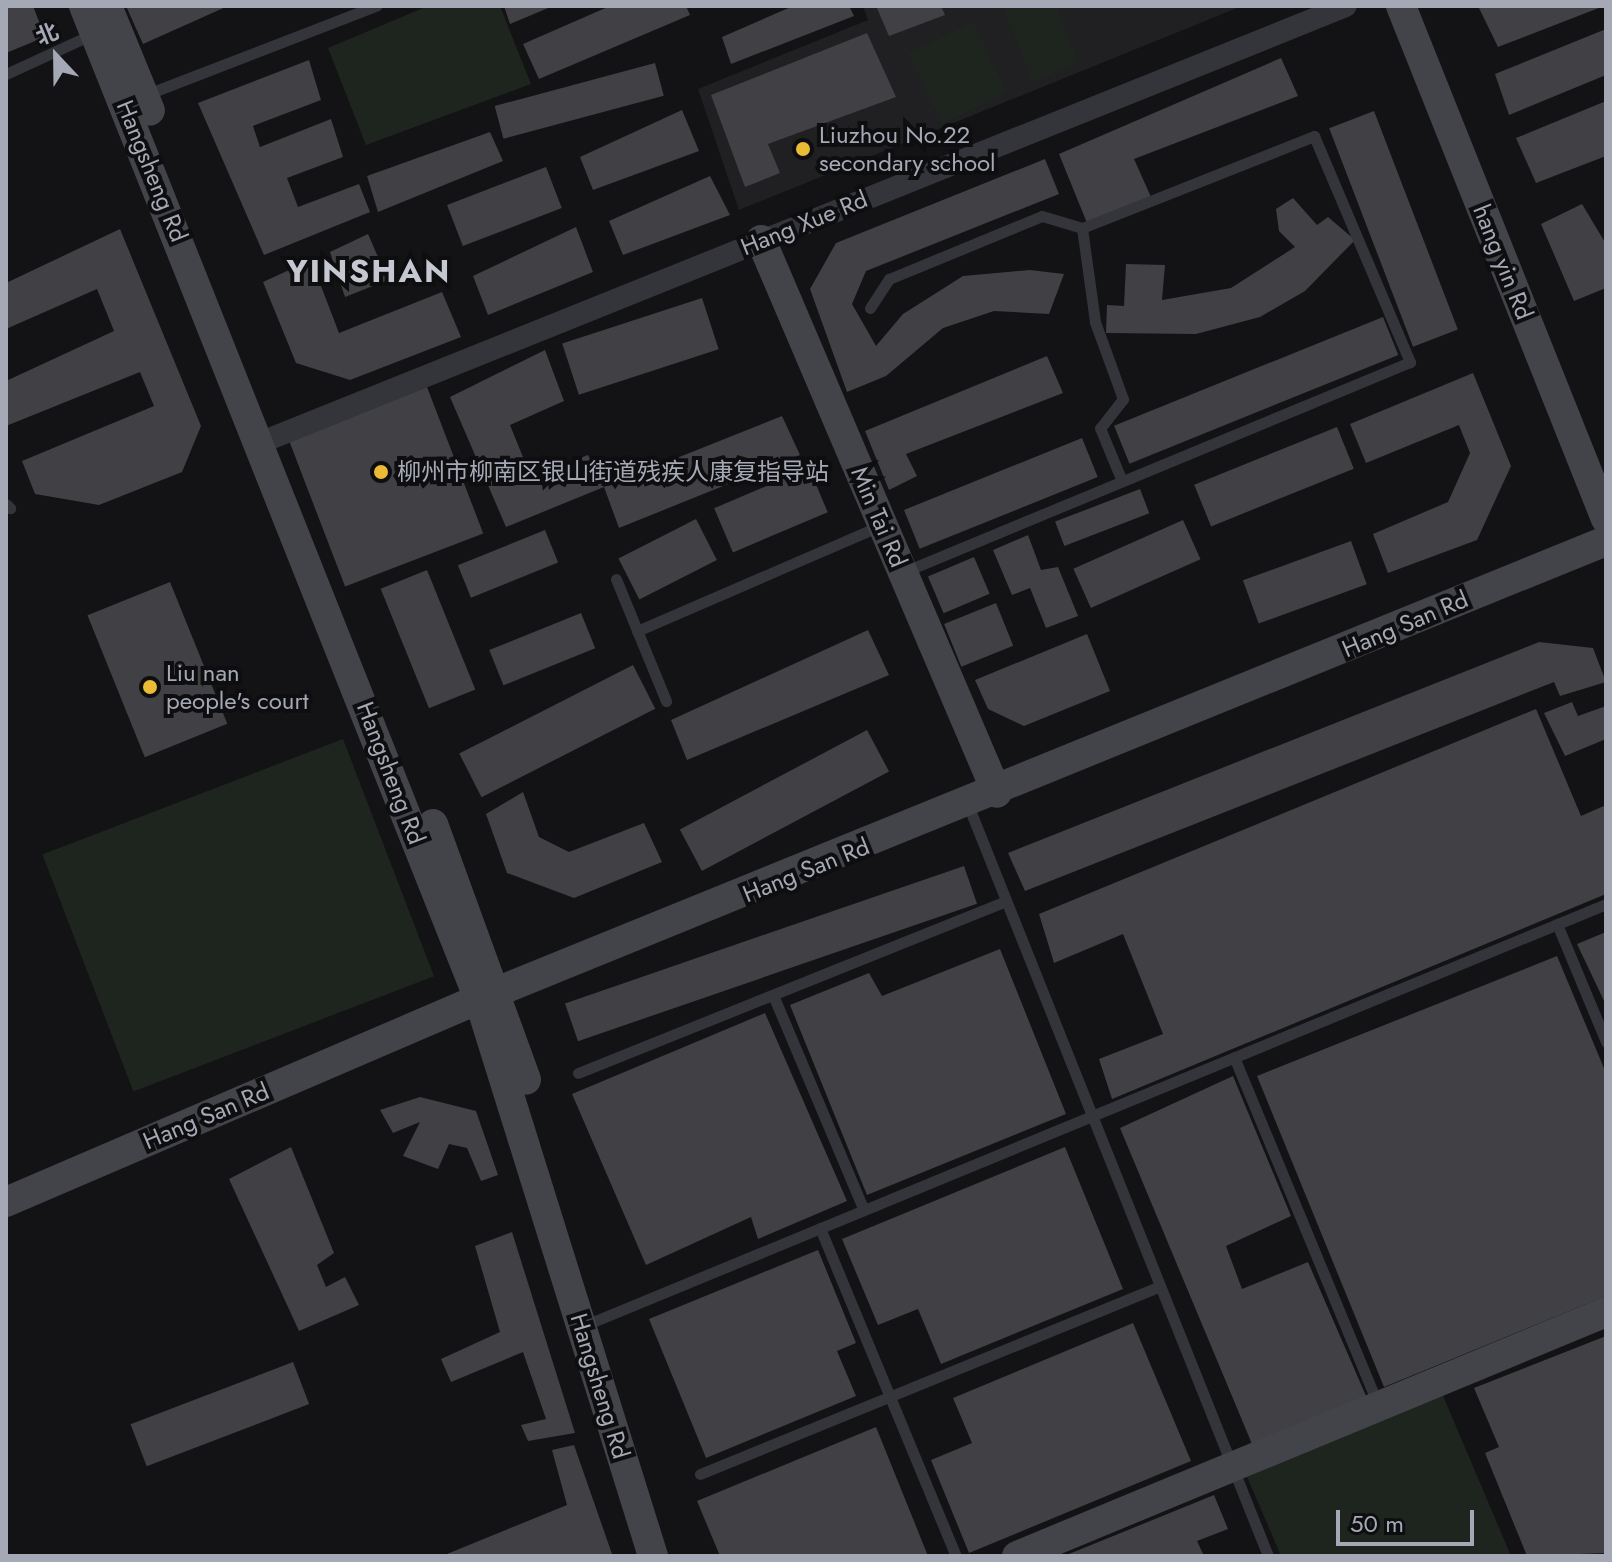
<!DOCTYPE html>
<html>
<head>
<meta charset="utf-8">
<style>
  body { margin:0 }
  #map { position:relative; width:1612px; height:1562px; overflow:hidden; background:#131315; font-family:Jost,"Noto Sans SC",sans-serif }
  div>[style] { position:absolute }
  .built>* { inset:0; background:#201f22 }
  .green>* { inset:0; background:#1e251f; transform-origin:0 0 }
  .building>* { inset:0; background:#404045; transform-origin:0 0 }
  .lane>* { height:11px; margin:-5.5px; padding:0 5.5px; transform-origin:5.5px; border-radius:5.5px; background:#34353a }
  .street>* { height:22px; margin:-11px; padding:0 11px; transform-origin:11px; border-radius:11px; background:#34353a }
  .secondary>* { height:30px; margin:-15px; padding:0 15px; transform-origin:15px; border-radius:15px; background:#43444a }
  .dots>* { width:22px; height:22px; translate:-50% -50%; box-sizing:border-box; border:4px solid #0e0e10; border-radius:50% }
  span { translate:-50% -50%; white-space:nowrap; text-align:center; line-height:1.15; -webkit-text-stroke:8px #0e0e10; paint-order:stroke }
  .poi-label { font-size:24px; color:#a5a9b5 }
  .left { translate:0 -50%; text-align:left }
  .street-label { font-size:24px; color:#a5a9b5 }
  .district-label { font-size:32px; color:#c6c8d1; font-weight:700; letter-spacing:2px }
  .frame { position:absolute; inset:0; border:8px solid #a5a9b5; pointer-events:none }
  .north { position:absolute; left:16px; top:16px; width:80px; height:80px; -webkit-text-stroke:6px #0e0e10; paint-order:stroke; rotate:338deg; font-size:22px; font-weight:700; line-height:32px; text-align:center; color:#a5a9b5 }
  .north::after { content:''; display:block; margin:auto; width:28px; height:36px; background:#a5a9b5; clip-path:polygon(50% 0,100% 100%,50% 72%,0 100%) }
  .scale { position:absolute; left:1336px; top:1510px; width:138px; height:36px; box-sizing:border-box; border:4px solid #a5a9b5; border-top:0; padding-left:10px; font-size:24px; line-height:28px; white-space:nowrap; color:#a5a9b5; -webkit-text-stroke:6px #0e0e10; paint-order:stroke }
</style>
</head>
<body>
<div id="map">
  <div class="built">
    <i style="clip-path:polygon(863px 6px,1242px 6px,739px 210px,698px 89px,868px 20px)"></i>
  </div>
  <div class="green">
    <i style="clip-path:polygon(428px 6px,500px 6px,531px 84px,366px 145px,328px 48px)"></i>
    <i style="clip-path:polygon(1015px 6px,1056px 6px,1078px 62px,1033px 82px,1004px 10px)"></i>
    <i style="left:973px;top:22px;width:78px;height:72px;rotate:64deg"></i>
    <i style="left:343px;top:739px;width:254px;height:322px;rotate:69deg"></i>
    <i style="clip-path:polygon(1441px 1391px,1511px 1556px,1281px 1556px,1245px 1472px)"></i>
  </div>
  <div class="building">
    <i style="clip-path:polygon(6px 6px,33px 6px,45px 37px,6px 53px)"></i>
    <i style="clip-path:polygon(126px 6px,228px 6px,143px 44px)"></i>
    <i style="clip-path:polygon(504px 6px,553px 6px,510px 24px)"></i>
    <i style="clip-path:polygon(610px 6px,686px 6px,690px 15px,539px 79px,523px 44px)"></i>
    <i style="clip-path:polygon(793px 6px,849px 6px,854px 16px,731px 64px,722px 37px)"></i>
    <i style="clip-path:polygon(876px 6px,941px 6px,945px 15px,889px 36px)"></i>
    <i style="clip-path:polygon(1478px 6px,1604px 6px,1498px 47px)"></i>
    <i style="clip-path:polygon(1606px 29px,1606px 75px,1509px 115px,1495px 74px)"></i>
    <i style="clip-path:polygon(867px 33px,896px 97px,768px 144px,780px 173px,745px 187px,711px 95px)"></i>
    <i style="clip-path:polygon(1281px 58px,1298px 96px,1134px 159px,1151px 197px,1087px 223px,1059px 154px)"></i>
    <i style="clip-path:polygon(309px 60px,321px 100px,253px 126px,260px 147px,331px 119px,343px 157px,287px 178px,298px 207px,359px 184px,370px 212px,264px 255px,198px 103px)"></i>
    <i style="left:655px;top:63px;width:34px;height:166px;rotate:75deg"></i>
    <i style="clip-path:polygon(1606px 101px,1606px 156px,1536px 183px,1516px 138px)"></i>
    <i style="clip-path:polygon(682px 110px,699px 151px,593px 190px,580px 157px)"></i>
    <i style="left:1374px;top:111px;width:234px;height:48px;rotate:69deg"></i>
    <i style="clip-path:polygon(490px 132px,503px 161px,378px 212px,367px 176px)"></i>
    <i style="clip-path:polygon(1045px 159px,1059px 194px,866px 271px,852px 304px,876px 346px,903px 314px,963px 276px,1030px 270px,1064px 274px,1049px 314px,994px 311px,943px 328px,886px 376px,847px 392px,810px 289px,836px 243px)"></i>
    <i style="left:546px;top:167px;width:44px;height:106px;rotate:69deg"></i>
    <i style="clip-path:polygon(710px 176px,730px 215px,623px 255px,609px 221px)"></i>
    <i style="clip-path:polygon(1293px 198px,1317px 225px,1328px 217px,1355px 240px,1305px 291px,1260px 317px,1196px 334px,1106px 333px,1107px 305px,1124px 306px,1126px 264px,1165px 265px,1162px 300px,1231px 288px,1295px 247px,1279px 231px,1276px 209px)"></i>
    <i style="clip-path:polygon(1582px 204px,1606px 244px,1606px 288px,1574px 301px,1541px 224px)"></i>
    <i style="clip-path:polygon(576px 227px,593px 272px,488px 315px,473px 276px)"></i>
    <i style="clip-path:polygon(120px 229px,201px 426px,182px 472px,99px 505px,35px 494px,22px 461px,154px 406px,140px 372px,6px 426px,6px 381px,114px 331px,97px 289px,6px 329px,6px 283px)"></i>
    <i style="clip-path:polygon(368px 234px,388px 280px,345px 297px,330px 252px)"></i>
    <i style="clip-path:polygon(311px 260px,339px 333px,442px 292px,461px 337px,350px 380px,296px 363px,263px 282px)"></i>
    <i style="left:702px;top:298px;width:54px;height:147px;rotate:72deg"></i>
    <i style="left:1383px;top:317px;width:41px;height:290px;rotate:68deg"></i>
    <i style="clip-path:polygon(545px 350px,564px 401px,510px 425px,531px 477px,588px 455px,604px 487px,782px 416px,800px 455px,619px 528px,604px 487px,506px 527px,450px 397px)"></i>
    <i style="clip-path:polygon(1047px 356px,1063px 393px,906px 454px,917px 476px,889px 490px,865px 431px)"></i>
    <i style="clip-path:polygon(1473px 373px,1511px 466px,1477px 540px,1388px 573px,1373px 534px,1448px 502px,1470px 453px,1459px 425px,1366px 463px,1350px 424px)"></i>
    <i style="left:427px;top:387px;width:157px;height:148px;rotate:69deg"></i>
    <i style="left:1337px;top:427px;width:45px;height:154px;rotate:68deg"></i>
    <i style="left:1082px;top:438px;width:42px;height:192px;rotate:68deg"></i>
    <i style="left:809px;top:468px;width:48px;height:103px;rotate:67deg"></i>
    <i style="left:1140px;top:489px;width:26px;height:91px;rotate:69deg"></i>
    <i style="left:696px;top:519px;width:46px;height:87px;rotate:63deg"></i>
    <i style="left:1183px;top:520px;width:43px;height:120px;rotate:66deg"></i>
    <i style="left:545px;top:530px;width:35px;height:94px;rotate:68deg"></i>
    <i style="clip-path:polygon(1028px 535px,1041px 570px,1058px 567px,1078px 616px,1046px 628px,1030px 588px,1012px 595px,993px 550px)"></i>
    <i style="left:1351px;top:541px;width:46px;height:115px;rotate:70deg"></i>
    <i style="left:974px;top:557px;width:40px;height:50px;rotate:67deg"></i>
    <i style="left:427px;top:570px;width:129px;height:50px;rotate:68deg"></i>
    <i style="left:170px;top:582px;width:153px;height:89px;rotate:68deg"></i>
    <i style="left:996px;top:603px;width:46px;height:56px;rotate:68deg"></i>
    <i style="left:581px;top:613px;width:38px;height:99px;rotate:68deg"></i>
    <i style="clip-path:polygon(868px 630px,889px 675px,687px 760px,671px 720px)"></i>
    <i style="clip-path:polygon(1087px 634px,1110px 691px,1024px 726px,988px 709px,975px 680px)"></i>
    <i style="clip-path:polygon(1539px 642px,1593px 648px,1606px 682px,1560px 696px,1554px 682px,1025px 891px,1008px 853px)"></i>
    <i style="left:633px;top:665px;width:49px;height:195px;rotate:63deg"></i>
    <i style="clip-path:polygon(1572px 702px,1578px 716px,1606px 706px,1606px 739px,1565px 756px,1544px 713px)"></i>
    <i style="clip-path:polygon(1536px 709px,1581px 816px,1606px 805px,1606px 894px,1112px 1099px,1099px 1059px,1163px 1034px,1123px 934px,1054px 963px,1039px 914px)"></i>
    <i style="left:867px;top:730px;width:47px;height:212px;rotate:62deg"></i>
    <i style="clip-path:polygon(523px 792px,539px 837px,569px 852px,644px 823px,662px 862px,574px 898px,507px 873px,486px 814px)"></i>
    <i style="left:964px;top:866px;width:40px;height:422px;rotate:71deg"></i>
    <i style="clip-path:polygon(1606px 932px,1606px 1005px,1577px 944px)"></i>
    <i style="clip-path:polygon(1000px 949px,1066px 1114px,867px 1195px,790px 1005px,869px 973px,882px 996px)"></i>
    <i style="clip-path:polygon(1557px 956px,1606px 1073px,1606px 1296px,1384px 1387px,1257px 1076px)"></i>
    <i style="clip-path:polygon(765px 1013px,847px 1201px,758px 1239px,751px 1217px,646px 1265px,572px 1094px)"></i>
    <i style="clip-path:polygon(1233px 1076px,1291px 1216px,1226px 1246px,1242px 1289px,1308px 1262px,1366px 1396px,1252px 1444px,1120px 1128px)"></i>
    <i style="clip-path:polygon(420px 1097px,476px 1111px,498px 1175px,481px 1181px,467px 1148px,449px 1144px,438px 1169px,403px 1156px,420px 1122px,393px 1133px,380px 1110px)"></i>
    <i style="clip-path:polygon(291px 1147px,334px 1253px,317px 1265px,326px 1287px,345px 1277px,359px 1305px,299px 1331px,229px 1179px)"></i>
    <i style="clip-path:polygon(1065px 1147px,1123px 1289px,941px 1364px,918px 1309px,878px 1325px,842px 1239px)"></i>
    <i style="clip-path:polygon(512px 1232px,575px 1433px,528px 1441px,521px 1425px,546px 1419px,523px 1352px,451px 1382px,441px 1359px,500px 1332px,475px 1246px)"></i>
    <i style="clip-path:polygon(818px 1250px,856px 1343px,837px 1351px,856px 1396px,706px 1458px,649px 1319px)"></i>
    <i style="clip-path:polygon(1133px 1323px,1191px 1461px,969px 1553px,931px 1460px,972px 1443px,953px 1398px)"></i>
    <i style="clip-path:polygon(1606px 1336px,1606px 1553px,1527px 1556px,1485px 1453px,1499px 1447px,1474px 1388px)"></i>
    <i style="left:293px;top:1362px;width:45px;height:174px;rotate:69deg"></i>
    <i style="clip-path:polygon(876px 1427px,928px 1556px,720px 1556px,697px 1501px)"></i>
    <i style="clip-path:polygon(574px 1445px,612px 1554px,442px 1556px,567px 1505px,552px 1450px)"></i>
    <i style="clip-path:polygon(1214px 1495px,1228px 1529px,1197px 1541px,1204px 1556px,1064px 1556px)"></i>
  </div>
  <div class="lane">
    <i style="left:6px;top:74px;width:98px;rotate:-24.7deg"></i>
    <i style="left:145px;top:95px;width:248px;rotate:-21.1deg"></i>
    <i style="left:1082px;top:228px;width:95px;rotate:82.1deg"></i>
    <i style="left:1095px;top:322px;width:82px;rotate:70deg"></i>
    <i style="left:1123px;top:399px;width:37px;rotate:128deg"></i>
    <i style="left:1100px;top:428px;width:57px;rotate:67.5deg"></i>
    <i style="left:870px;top:308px;width:35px;rotate:-57deg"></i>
    <i style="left:889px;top:279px;width:165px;rotate:-22.4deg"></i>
    <i style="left:1042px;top:216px;width:42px;rotate:16.7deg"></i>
    <i style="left:1082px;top:228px;width:250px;rotate:-21.6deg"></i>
    <i style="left:1314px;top:136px;width:246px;rotate:67deg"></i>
    <i style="left:1410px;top:362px;width:546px;rotate:157.48deg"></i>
    <i style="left:6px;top:504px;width:6px;rotate:45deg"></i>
    <i style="left:616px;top:579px;width:132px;rotate:67.7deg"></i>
    <i style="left:637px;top:631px;width:267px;rotate:-23.4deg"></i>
    <i style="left:968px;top:805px;width:809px;rotate:68.22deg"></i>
    <i style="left:1557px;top:924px;width:128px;rotate:67.4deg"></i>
    <i style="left:773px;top:995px;width:233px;rotate:67.1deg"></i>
    <i style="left:1234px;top:1057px;width:376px;rotate:67.5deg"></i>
    <i style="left:578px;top:1073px;width:461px;rotate:-21.9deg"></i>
    <i style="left:820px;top:1228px;width:355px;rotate:67.5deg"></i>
    <i style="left:583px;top:1326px;width:1107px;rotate:-22.42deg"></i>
    <i style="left:700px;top:1474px;width:497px;rotate:-22.2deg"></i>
  </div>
  <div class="street">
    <i style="left:262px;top:442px;width:1168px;rotate:-21.91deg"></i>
  </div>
  <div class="secondary">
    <i style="left:84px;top:6px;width:1069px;rotate:68.31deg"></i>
    <i style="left:479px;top:999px;width:584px;rotate:72.65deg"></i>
    <i style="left:107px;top:6px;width:113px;rotate:67.7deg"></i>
    <i style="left:1401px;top:6px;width:552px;rotate:68.22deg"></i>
    <i style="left:761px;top:240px;width:601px;rotate:66.89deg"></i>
    <i style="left:433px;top:824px;width:272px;rotate:70deg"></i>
    <i style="left:6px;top:1202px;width:515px;rotate:-23.23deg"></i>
    <i style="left:479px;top:999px;width:1217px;rotate:-22.12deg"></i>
    <i style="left:1017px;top:1556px;width:638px;rotate:-22.5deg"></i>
  </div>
  <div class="dots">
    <i style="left:803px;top:149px;background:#ebbb36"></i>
    <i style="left:381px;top:472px;background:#ebbb36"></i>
    <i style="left:150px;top:687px;background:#ebbb36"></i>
  </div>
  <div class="poi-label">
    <span class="left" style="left:819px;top:149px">Liuzhou No.22<br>secondary school</span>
    <span class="left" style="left:397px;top:472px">柳州市柳南区银山街道残疾人康复指导站</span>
    <span class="left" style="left:166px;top:687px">Liu nan<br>people's court</span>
  </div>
  <div class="street-label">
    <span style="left:152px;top:171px;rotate:68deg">Hangsheng Rd</span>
    <span style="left:804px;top:223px;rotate:-22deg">Hang Xue Rd</span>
    <span style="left:1503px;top:262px;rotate:68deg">hang yin Rd</span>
    <span style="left:879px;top:517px;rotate:67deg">Min Tai Rd</span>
    <span style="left:1405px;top:624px;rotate:-23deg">Hang San Rd</span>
    <span style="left:391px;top:773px;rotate:69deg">Hangsheng Rd</span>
    <span style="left:806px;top:870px;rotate:-22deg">Hang San Rd</span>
    <span style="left:206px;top:1116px;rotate:-23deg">Hang San Rd</span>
    <span style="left:600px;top:1386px;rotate:73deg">Hangsheng Rd</span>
  </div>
  <div class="district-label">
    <span style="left:369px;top:271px">YINSHAN</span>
  </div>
  <div class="frame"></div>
  <div class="north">北</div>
  <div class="scale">50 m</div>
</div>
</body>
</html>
